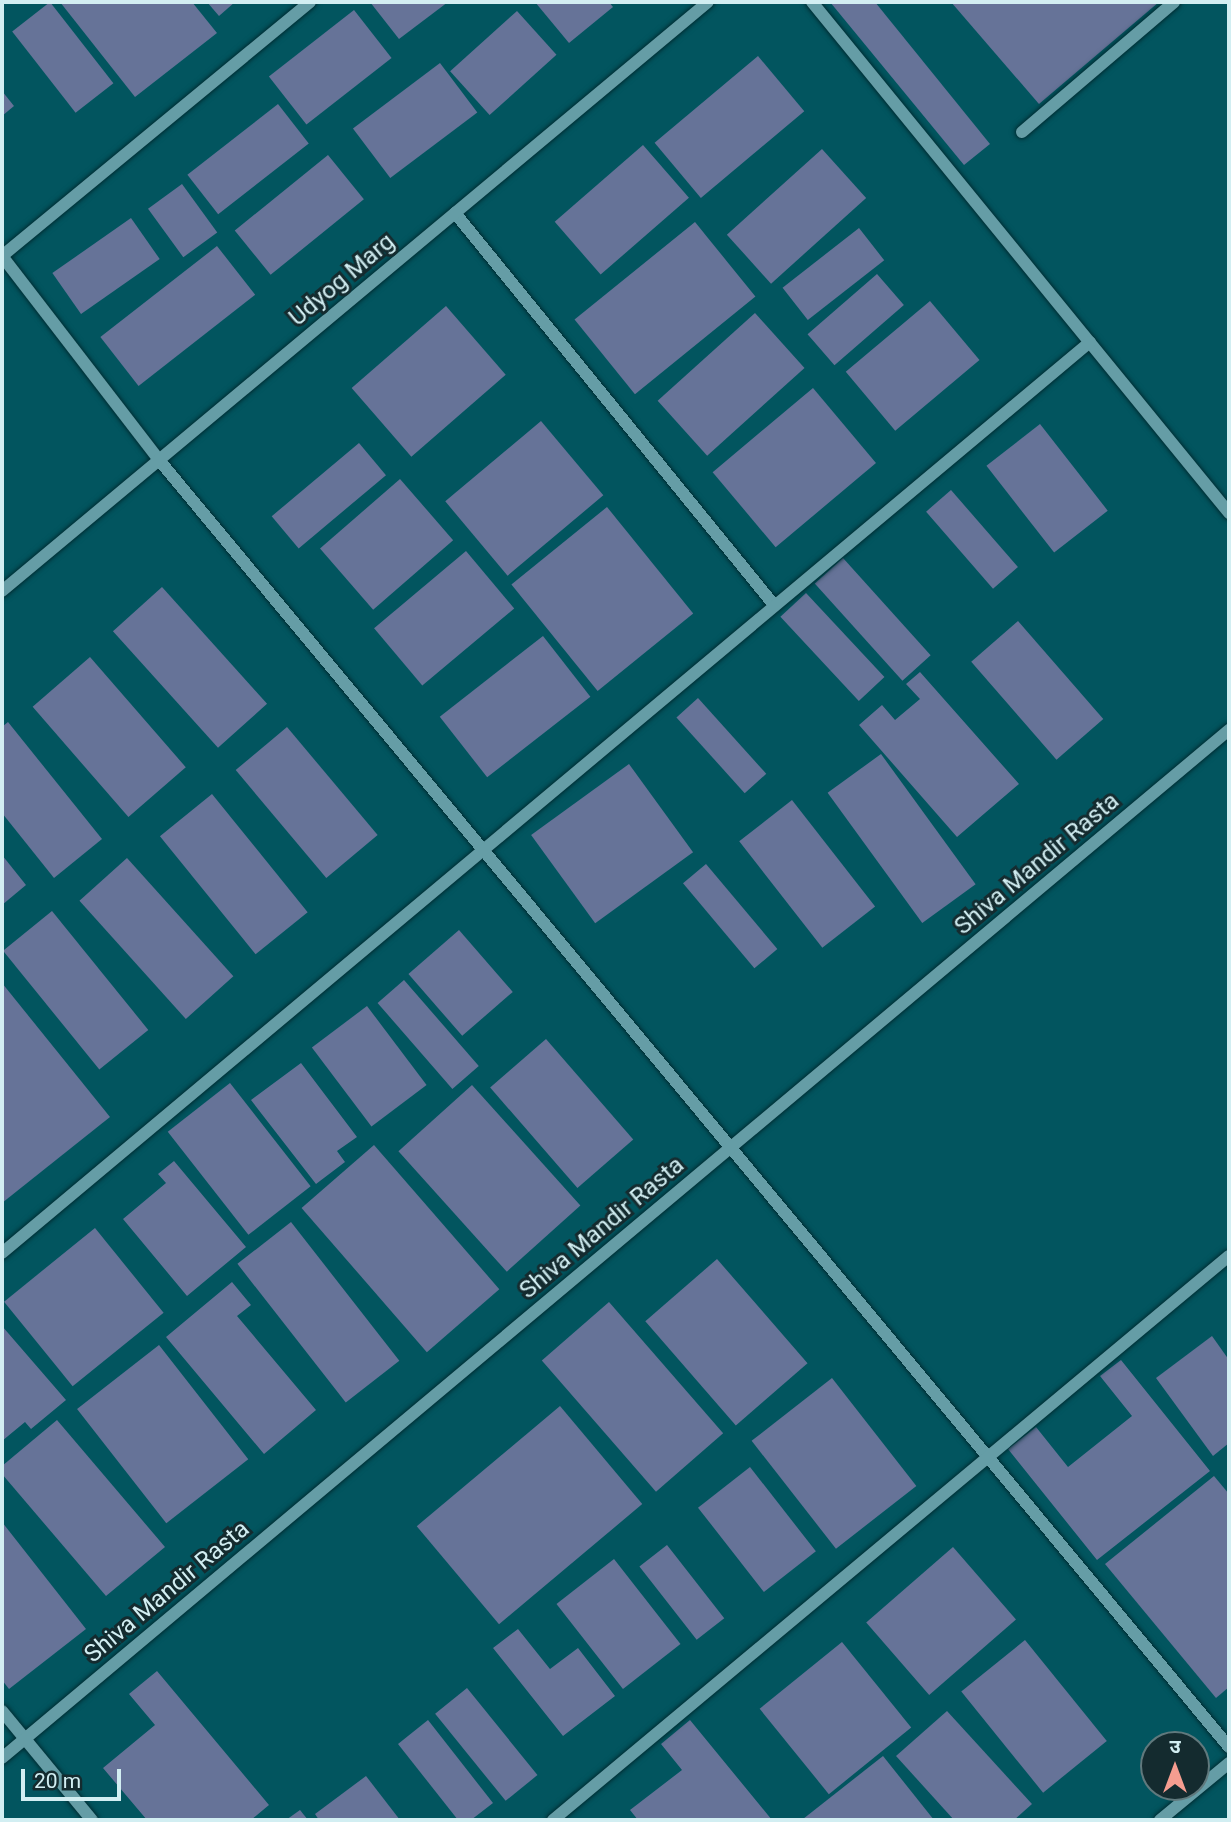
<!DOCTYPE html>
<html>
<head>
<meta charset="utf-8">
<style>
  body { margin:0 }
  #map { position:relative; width:1231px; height:1822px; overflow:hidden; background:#0a4952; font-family:Roboto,"Noto Sans Devanagari",sans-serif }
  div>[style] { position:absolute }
  .built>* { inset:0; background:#02555f }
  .building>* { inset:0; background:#667398; transform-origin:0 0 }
  .roads { filter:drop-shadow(0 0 2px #002e34) drop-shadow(0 0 2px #002e34) }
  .minor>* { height:12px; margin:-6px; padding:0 6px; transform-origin:6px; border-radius:6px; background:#659da6 }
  span { translate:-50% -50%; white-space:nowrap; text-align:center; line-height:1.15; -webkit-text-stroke:6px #142b2f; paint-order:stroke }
  .street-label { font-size:24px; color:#d2eef2 }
  .frame { position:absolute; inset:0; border:4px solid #d2eef2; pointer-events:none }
  .north { position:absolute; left:1140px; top:1731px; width:70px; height:70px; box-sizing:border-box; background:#142b2f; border:2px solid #60797d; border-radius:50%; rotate:0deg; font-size:19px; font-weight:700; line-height:28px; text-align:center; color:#d2eef2 }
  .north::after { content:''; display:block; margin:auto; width:24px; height:32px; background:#f59d90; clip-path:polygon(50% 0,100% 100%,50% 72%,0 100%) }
  .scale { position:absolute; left:21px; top:1769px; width:100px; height:32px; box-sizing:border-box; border:4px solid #d2eef2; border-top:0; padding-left:9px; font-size:21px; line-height:24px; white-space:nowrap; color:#d2eef2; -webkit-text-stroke:5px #142b2f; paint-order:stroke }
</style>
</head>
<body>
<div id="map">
  <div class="built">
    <i style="clip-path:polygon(evenodd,2px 2px,1229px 2px,1229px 1820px,2px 1820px,2px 2px,1154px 1745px,1196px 1745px,1196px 1787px,1154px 1787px,1154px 1745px)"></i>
  </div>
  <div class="building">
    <i style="left:50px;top:2px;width:103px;height:48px;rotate:52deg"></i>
    <i style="clip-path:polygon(60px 2px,192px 2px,217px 33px,135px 97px)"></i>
    <i style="clip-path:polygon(207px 2px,235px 2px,219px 16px)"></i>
    <i style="clip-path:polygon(370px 2px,448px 2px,399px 39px)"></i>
    <i style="clip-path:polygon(535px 2px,609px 2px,613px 7px,569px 43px)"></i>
    <i style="clip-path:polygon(830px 2px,875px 2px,990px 144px,964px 165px)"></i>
    <i style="clip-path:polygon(951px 2px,1159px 2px,1039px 104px)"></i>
    <i style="left:354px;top:10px;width:61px;height:108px;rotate:52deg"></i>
    <i style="left:517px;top:11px;width:59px;height:90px;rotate:48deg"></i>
    <i style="left:758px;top:56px;width:72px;height:135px;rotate:50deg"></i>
    <i style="left:440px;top:63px;width:62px;height:109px;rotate:53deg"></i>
    <i style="clip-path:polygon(2px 91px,14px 106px,2px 116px)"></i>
    <i style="left:278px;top:104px;width:50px;height:115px;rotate:52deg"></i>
    <i style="left:643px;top:145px;width:70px;height:117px;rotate:49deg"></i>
    <i style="left:822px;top:149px;width:66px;height:128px;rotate:48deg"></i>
    <i style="left:328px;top:155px;width:57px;height:120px;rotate:51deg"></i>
    <i style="left:182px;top:184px;width:60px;height:42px;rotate:54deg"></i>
    <i style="left:131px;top:218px;width:50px;height:96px;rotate:55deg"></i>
    <i style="left:695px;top:222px;width:96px;height:155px;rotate:51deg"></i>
    <i style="left:859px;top:228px;width:41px;height:97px;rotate:52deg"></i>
    <i style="left:217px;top:246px;width:62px;height:148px;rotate:52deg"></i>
    <i style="left:877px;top:274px;width:41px;height:92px;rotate:49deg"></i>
    <i style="left:930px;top:301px;width:77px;height:110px;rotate:50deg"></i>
    <i style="left:446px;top:306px;width:91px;height:125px;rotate:49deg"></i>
    <i style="left:755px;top:313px;width:74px;height:131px;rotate:48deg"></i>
    <i style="left:813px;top:388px;width:98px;height:131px;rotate:50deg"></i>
    <i style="left:541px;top:421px;width:97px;height:125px;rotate:50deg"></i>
    <i style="left:1040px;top:424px;width:110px;height:68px;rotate:52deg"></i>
    <i style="left:359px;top:443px;width:42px;height:114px;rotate:50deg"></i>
    <i style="left:400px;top:479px;width:81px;height:106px;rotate:49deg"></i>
    <i style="left:951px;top:490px;width:102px;height:33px;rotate:49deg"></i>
    <i style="left:607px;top:507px;width:137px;height:123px;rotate:51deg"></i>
    <i style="left:466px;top:551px;width:75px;height:120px;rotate:50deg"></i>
    <i style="left:843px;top:558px;width:131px;height:38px;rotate:48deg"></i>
    <i style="left:162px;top:587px;width:157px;height:66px;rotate:48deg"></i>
    <i style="left:806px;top:593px;width:115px;height:35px;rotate:47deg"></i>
    <i style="left:1018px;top:621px;width:130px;height:62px;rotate:49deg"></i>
    <i style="left:543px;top:636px;width:77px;height:131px;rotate:52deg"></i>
    <i style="left:90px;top:657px;width:146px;height:76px;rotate:49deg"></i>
    <i style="clip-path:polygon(920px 672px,1019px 784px,957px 837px,859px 725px,882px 705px,895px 720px,920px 699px,906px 684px)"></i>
    <i style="left:698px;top:698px;width:102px;height:29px;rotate:48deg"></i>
    <i style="clip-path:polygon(8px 722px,102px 839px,54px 878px,2px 813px,2px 727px)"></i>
    <i style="left:287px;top:727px;width:141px;height:67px;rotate:50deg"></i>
    <i style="left:881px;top:754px;width:161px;height:66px;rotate:54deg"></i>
    <i style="left:629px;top:764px;width:109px;height:121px;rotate:54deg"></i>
    <i style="left:212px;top:794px;width:152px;height:67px;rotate:51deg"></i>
    <i style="left:792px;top:800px;width:135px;height:67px;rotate:52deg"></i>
    <i style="clip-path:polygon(2px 855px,26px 885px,2px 905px)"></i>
    <i style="left:127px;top:858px;width:159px;height:64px;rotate:48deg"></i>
    <i style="left:706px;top:864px;width:111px;height:30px;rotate:50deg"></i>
    <i style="left:52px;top:911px;width:153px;height:63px;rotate:51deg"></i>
    <i style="left:459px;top:930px;width:82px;height:67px;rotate:49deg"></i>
    <i style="left:404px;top:980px;width:114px;height:35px;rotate:49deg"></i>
    <i style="clip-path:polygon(2px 983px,110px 1117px,2px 1203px)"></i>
    <i style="left:367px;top:1006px;width:99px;height:69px;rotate:53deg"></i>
    <i style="left:546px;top:1039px;width:133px;height:74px;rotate:49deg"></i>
    <i style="clip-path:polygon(301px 1063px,357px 1137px,337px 1151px,345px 1162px,316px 1184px,251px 1100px)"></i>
    <i style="left:230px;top:1083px;width:131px;height:79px;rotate:52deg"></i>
    <i style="left:472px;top:1085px;width:162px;height:99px;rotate:48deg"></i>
    <i style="left:374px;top:1145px;width:191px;height:96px;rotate:49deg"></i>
    <i style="clip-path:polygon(174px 1161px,246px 1247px,187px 1296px,123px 1219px,166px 1183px,158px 1174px)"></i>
    <i style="left:291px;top:1222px;width:176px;height:68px;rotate:52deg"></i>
    <i style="left:95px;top:1228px;width:109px;height:117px;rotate:51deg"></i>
    <i style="left:717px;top:1259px;width:138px;height:95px;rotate:49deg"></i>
    <i style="clip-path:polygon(232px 1282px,251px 1305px,237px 1316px,316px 1410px,264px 1454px,166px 1337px)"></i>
    <i style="left:609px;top:1302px;width:174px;height:89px;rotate:49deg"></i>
    <i style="clip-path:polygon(2px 1326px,66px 1400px,31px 1429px,25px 1422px,2px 1441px)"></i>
    <i style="clip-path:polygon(1212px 1336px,1229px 1360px,1229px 1443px,1213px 1456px,1156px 1378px)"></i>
    <i style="left:159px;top:1345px;width:145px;height:104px;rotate:52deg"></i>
    <i style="clip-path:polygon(1121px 1360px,1210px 1471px,1097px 1560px,1008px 1449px,1036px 1427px,1068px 1467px,1132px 1416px,1100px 1376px)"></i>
    <i style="left:832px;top:1378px;width:137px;height:102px;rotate:52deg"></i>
    <i style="left:560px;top:1406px;width:128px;height:187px;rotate:50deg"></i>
    <i style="clip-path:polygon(57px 1420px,165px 1547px,106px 1596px,2px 1474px,2px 1466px)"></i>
    <i style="left:750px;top:1467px;width:107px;height:66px;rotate:52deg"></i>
    <i style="clip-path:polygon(1214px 1476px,1229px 1494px,1229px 1687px,1216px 1698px,1105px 1564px)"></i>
    <i style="clip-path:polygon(2px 1522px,86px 1629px,9px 1689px,2px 1680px)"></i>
    <i style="left:667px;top:1545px;width:93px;height:35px;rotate:52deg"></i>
    <i style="left:953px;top:1547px;width:96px;height:115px;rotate:49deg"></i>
    <i style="left:614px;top:1559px;width:108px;height:73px;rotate:52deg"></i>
    <i style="clip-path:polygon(518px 1629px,550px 1669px,578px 1648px,615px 1696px,563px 1736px,493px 1648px)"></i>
    <i style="left:1025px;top:1640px;width:130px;height:82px;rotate:51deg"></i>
    <i style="left:842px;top:1642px;width:110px;height:106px;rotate:51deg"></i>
    <i style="clip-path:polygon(157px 1671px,269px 1805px,251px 1820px,147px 1820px,103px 1768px,155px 1725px,129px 1694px)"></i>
    <i style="left:467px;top:1688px;width:112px;height:41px;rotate:51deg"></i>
    <i style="clip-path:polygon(947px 1711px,1032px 1804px,1014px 1820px,954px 1820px,896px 1756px)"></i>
    <i style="clip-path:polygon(428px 1720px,493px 1803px,471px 1820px,458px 1820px,398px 1744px)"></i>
    <i style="clip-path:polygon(690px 1720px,772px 1820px,638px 1820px,630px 1810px,682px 1770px,661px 1744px)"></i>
    <i style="clip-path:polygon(883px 1756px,934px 1820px,804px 1820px,803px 1819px)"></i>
    <i style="clip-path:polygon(366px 1776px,400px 1820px,319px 1820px,315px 1814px)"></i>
    <i style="clip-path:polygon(300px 1810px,308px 1820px,286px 1820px)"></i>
  </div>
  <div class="roads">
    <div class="minor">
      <i style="left:812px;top:2px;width:660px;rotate:50.78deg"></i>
      <i style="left:1022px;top:132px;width:200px;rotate:-40.5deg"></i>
      <i style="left:455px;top:213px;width:505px;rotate:50.86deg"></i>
      <i style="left:2px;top:256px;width:257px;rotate:52.4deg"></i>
      <i style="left:159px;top:460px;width:1674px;rotate:50.26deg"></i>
      <i style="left:2px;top:256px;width:399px;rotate:-39.5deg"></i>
      <i style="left:2px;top:591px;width:919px;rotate:-39.84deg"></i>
      <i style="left:2px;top:1253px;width:1419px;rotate:-39.94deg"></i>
      <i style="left:2px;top:1711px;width:141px;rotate:50.5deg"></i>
      <i style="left:2px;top:1758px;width:1601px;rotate:-39.96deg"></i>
      <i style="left:553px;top:1820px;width:880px;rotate:-39.84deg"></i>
      <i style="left:1160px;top:1820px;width:89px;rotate:-39.6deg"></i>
    </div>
  </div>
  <div class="street-label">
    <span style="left:342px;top:280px;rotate:-40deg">Udyog Marg</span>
    <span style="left:1037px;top:864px;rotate:-40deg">Shiva Mandir Rasta</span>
    <span style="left:602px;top:1228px;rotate:-40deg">Shiva Mandir Rasta</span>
    <span style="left:167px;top:1592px;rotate:-40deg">Shiva Mandir Rasta</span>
  </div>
  <div class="frame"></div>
  <div class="north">उ</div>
  <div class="scale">20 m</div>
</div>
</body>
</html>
